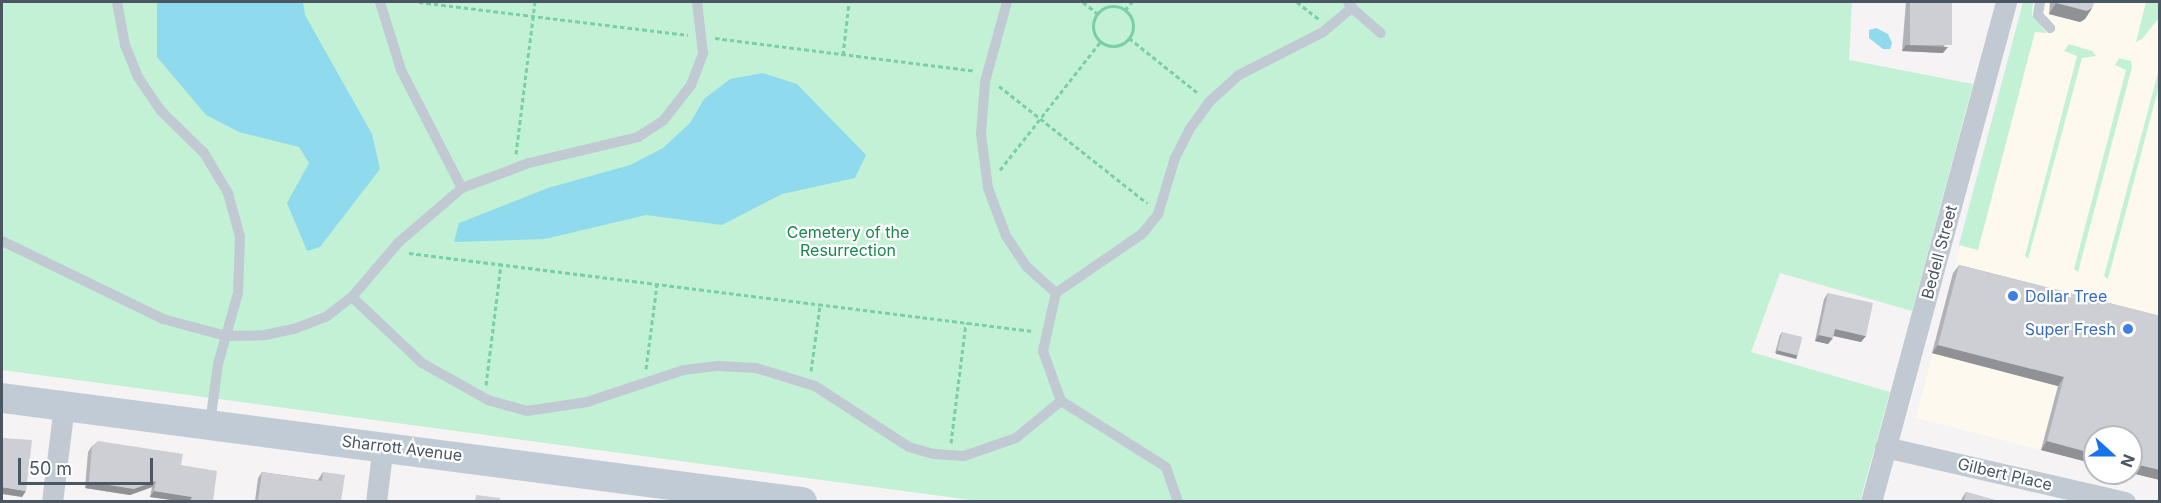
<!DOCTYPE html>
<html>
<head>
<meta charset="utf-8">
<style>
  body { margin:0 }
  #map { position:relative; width:2161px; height:503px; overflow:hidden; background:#f5f3f3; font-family:Inter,sans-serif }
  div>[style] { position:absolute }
  .commercial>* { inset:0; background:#fdf9ef }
  .green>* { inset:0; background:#c3f1d5 }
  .water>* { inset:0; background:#90daee }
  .path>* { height:3px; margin-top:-1.5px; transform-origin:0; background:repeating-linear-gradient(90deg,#7ad0a6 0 4.5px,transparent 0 7.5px) }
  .path>.ring { margin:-1.5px; padding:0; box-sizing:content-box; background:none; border:3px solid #7ad0a6; border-radius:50% }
  .lane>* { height:10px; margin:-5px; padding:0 5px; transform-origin:5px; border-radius:5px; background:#c1cad2 }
  .street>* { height:21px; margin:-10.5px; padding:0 10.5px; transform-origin:10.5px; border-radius:10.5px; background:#c1cad2 }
  .secondary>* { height:30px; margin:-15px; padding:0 15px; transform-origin:15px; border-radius:15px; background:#c1cbd6 }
  .wall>* { inset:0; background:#b0b2b7 }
  .shaded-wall>* { inset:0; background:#909195; transform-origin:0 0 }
  .building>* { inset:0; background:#cdcfd5; transform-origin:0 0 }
  .dots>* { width:16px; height:16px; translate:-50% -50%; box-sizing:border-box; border:3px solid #fff; border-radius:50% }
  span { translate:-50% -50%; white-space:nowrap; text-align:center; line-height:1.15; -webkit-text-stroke:4.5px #fff; paint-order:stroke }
  .park-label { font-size:16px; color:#17864f }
  .street-label { font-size:16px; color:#4a5661 }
  .shop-label { font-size:16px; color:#366cbe }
  .left { translate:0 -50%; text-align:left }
  .right { translate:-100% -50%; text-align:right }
  .frame { position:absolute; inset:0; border:3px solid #4a5661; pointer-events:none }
  .north { position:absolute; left:2083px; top:425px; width:60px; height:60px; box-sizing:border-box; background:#fff; border:2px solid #b7bbc0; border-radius:50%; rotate:111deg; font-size:16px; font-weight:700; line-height:24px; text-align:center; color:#4a5661 }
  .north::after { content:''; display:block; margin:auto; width:21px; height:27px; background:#1a73e8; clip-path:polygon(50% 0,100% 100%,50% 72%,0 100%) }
  .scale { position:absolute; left:18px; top:458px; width:135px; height:27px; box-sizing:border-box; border:3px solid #4a5661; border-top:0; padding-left:8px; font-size:18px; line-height:21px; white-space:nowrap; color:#4a5661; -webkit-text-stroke:4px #fff; paint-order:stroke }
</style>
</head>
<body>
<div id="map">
  <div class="commercial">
    <i style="clip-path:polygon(2023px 2px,2159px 2px,2159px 480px,2131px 437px,2095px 437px,2095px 464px,1916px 418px)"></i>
  </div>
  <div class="green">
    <i style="clip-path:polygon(2px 2px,1852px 2px,1849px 60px,1973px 84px,1912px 311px,1780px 273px,1751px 352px,1890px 392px,1860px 501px,986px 502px,2px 370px)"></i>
    <i style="clip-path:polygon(2023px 2px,2033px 2px,2032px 15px,2047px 33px,2035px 32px,1978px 250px,1959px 245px)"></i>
    <i style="clip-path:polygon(2146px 2px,2159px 2px,2159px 18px,2142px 39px,2136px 42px)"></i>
    <i style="clip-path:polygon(2069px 44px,2092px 51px,2096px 56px,2082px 58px,2028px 259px,2025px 256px,2077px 56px,2064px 51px)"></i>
    <i style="clip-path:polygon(2119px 58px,2131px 61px,2132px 67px,2078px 272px,2074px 269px,2126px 70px,2115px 65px)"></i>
    <i style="clip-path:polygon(2159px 69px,2159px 86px,2108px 279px,2104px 276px)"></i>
  </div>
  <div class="water">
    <i style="clip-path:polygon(157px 2px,303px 2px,305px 15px,372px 134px,380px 169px,320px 247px,307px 251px,287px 203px,309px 163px,299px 147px,239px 132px,206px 115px,157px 57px)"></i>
    <i style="clip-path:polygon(1876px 28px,1888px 34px,1892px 43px,1890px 49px,1883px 49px,1869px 38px,1869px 30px)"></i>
    <i style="clip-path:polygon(763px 73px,797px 84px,866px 155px,855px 178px,782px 194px,722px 225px,646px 215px,545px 239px,454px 242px,459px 223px,548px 188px,630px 165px,663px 148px,690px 123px,704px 99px,730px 79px)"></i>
  </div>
  <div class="path">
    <i style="left:419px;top:2px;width:271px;rotate:7deg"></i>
    <i style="left:1083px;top:2px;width:19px;rotate:39deg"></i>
    <i style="left:1297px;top:2px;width:28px;rotate:38deg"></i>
    <i class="ring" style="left:1093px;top:6px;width:37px;height:37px"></i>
    <i style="left:1125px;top:10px;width:11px;rotate:-49deg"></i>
    <i style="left:715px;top:38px;width:262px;rotate:7.2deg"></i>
    <i style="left:1129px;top:38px;width:88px;rotate:38.6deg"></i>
    <i style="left:843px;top:55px;width:53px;rotate:-83.5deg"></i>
    <i style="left:999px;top:86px;width:189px;rotate:38.3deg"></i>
    <i style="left:516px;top:154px;width:153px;rotate:-82.9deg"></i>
    <i style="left:1000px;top:170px;width:164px;rotate:-51.9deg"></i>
    <i style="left:409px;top:253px;width:629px;rotate:7.13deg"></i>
    <i style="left:646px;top:369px;width:86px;rotate:-82.6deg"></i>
    <i style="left:811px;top:371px;width:67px;rotate:-82.2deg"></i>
    <i style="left:486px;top:385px;width:121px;rotate:-82.9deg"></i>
    <i style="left:951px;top:443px;width:121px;rotate:-82.9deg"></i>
  </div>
  <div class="lane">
    <i style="left:117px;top:2px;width:44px;rotate:79.5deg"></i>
    <i style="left:125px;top:45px;width:35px;rotate:68deg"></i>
    <i style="left:138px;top:77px;width:41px;rotate:55.9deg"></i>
    <i style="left:161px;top:111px;width:60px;rotate:44.3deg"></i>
    <i style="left:204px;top:153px;width:47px;rotate:59deg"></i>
    <i style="left:228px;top:193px;width:46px;rotate:74.7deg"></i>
    <i style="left:240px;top:237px;width:56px;rotate:92deg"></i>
    <i style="left:238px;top:293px;width:74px;rotate:105.7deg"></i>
    <i style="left:218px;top:364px;width:60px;rotate:97.7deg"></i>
    <i style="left:380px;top:2px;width:71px;rotate:72.8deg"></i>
    <i style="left:401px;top:70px;width:133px;rotate:62.7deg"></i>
    <i style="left:1007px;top:2px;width:83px;rotate:105.4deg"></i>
    <i style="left:985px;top:82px;width:52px;rotate:94.4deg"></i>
    <i style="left:981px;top:134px;width:54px;rotate:82.6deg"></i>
    <i style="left:988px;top:188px;width:51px;rotate:69.4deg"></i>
    <i style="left:1006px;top:236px;width:37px;rotate:56deg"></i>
    <i style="left:1027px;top:267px;width:39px;rotate:42deg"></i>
    <i style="left:2040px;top:2px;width:13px;rotate:99deg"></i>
    <i style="left:2038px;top:15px;width:18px;rotate:47deg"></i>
    <i style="left:1352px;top:8px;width:38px;rotate:41deg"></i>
    <i style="left:2px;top:241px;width:179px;rotate:25.8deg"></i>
    <i style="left:163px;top:319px;width:65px;rotate:15.1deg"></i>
    <i style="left:226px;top:336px;width:39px;rotate:-1deg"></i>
    <i style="left:265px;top:335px;width:30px;rotate:-12deg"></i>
    <i style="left:294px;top:329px;width:34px;rotate:-21deg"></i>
    <i style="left:326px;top:317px;width:33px;rotate:-38deg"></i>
    <i style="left:352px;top:297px;width:72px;rotate:-49.5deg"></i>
    <i style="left:399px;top:242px;width:83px;rotate:-40.6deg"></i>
    <i style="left:462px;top:188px;width:72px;rotate:-20.5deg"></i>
    <i style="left:529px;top:163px;width:112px;rotate:-13.4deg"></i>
    <i style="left:638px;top:137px;width:30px;rotate:-33deg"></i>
    <i style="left:663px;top:121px;width:46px;rotate:-52.1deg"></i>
    <i style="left:691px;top:85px;width:34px;rotate:-69deg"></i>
    <i style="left:703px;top:53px;width:51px;rotate:-96.7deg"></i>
    <i style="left:352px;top:297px;width:96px;rotate:43.3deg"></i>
    <i style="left:422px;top:363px;width:76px;rotate:29.3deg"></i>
    <i style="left:488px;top:400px;width:41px;rotate:15.8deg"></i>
    <i style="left:527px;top:411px;width:61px;rotate:-8.5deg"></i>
    <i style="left:587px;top:402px;width:102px;rotate:-18.3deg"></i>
    <i style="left:684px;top:370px;width:34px;rotate:-7deg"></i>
    <i style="left:718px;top:366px;width:38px;rotate:3deg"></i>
    <i style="left:756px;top:368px;width:62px;rotate:17deg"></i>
    <i style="left:815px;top:386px;width:112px;rotate:33deg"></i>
    <i style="left:909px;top:447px;width:26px;rotate:16deg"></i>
    <i style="left:934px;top:454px;width:30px;rotate:4deg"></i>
    <i style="left:964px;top:456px;width:55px;rotate:-19.1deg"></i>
    <i style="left:1016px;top:438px;width:58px;rotate:-39.4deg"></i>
    <i style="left:1178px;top:502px;width:37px;rotate:-109deg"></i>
    <i style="left:1166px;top:467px;width:124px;rotate:-147.8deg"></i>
    <i style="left:1061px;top:401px;width:53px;rotate:-109.8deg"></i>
    <i style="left:1043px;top:351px;width:59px;rotate:-77.4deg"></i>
    <i style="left:1056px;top:293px;width:104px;rotate:-34.5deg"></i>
    <i style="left:1142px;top:234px;width:26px;rotate:-51deg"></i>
    <i style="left:1158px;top:214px;width:59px;rotate:-73.1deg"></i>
    <i style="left:1175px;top:158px;width:31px;rotate:-63deg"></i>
    <i style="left:1189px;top:130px;width:34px;rotate:-54deg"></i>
    <i style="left:1209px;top:102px;width:40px;rotate:-42deg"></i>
    <i style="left:1239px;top:75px;width:94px;rotate:-27.1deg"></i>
    <i style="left:1323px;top:32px;width:38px;rotate:-40deg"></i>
    <i style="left:1352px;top:8px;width:7px;rotate:-124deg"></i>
  </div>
  <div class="street">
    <i style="left:1885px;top:447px;width:246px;rotate:12.9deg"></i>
    <i style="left:52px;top:502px;width:98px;rotate:-82.9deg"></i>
    <i style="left:376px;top:502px;width:57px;rotate:-83deg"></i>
    <i style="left:1871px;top:502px;width:518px;rotate:-74.89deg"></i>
  </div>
  <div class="secondary">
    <i style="left:2px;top:398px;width:807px;rotate:7.41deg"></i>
  </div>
  <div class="wall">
    <i style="clip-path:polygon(1906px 2px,1952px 2px,1943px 53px,1902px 51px)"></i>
    <i style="clip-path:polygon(2050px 2px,2094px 2px,2092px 8px,2085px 19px,2080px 22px,2049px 14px)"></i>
    <i style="clip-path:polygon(1959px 265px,2160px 316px,2160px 480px,2041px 450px,2058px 386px,1932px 353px,1953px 273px)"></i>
    <i style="clip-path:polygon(1828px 293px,1861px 342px,1833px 336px,1828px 344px,1815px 341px,1824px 299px)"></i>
    <i style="clip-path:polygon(1782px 332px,1797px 355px,1795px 358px,1775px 353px,1780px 335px)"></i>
    <i style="clip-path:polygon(92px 446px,181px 465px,213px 501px,179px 501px,150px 497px,152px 487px,130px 495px,85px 488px,88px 452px)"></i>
    <i style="clip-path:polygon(262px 472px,318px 480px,319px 478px,323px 472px,341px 501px,255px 501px,258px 478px)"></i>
    <i style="clip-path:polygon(1966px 492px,1998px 501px,1961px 501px,1962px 498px)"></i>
  </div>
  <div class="shaded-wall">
    <i style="clip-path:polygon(2056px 3px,2092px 8px,2085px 19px,2080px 22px,2049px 14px)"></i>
    <i style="clip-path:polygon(1906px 45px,1948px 47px,1943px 53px,1902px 51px)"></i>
    <i style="clip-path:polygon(1835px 329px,1866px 336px,1861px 342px,1830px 335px)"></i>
    <i style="clip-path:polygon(1819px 335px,1833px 338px,1828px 344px,1815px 341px)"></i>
    <i style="clip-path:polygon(1938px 345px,2064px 377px,2058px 386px,1932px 353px)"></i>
    <i style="left:1777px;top:350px;width:21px;height:4px;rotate:14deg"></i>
    <i style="clip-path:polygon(2047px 441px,2095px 454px,2095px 464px,2041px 450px)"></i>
    <i style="clip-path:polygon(2131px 463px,2160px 470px,2160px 480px,2131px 473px)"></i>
    <i style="clip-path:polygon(156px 481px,152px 487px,130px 495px,85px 488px,89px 482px)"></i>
    <i style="clip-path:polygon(2px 487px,26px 491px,22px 497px,2px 494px)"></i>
    <i style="clip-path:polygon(154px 491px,192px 497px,188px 501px,179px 501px,150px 497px)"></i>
  </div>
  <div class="building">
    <i style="left:1910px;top:2px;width:42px;height:43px"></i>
    <i style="clip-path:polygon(2056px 2px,2094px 2px,2092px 8px,2087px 11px,2056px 3px)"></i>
    <i style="clip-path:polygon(1959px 265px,2160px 316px,2160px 470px,2131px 463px,2131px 437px,2095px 437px,2095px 454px,2047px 441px,2064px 377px,1938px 345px)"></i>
    <i style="clip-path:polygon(1828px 293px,1873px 303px,1866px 336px,1835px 329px,1833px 338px,1819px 335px)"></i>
    <i style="left:1782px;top:332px;width:21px;height:19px;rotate:14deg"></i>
    <i style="clip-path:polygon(2px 438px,32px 440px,26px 491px,2px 487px)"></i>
    <i style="clip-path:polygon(98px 441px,183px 454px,181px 465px,217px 471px,213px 501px,191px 501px,192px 497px,154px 491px,156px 481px,134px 489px,89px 482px,92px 446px)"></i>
    <i style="clip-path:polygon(262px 472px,322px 481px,323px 472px,345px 475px,341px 501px,258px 501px)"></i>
    <i style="clip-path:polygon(1966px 492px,1998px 501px,1964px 501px)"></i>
    <i style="clip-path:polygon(476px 495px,500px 498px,500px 501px,475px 501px)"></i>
  </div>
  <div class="dots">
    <i style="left:2013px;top:296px;background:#3f7fe0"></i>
    <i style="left:2128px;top:329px;background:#3f7fe0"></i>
  </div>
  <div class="park-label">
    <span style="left:848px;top:241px">Cemetery of the<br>Resurrection</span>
  </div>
  <div class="street-label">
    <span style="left:1939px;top:252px;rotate:-75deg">Bedell Street</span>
    <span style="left:402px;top:448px;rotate:7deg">Sharrott Avenue</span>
    <span style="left:2005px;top:474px;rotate:13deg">Gilbert Place</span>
  </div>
  <div class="shop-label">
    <span class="left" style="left:2025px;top:296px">Dollar Tree</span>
    <span class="right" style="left:2116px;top:329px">Super Fresh</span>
  </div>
  <div class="frame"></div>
  <div class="north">N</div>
  <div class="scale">50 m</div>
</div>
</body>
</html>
